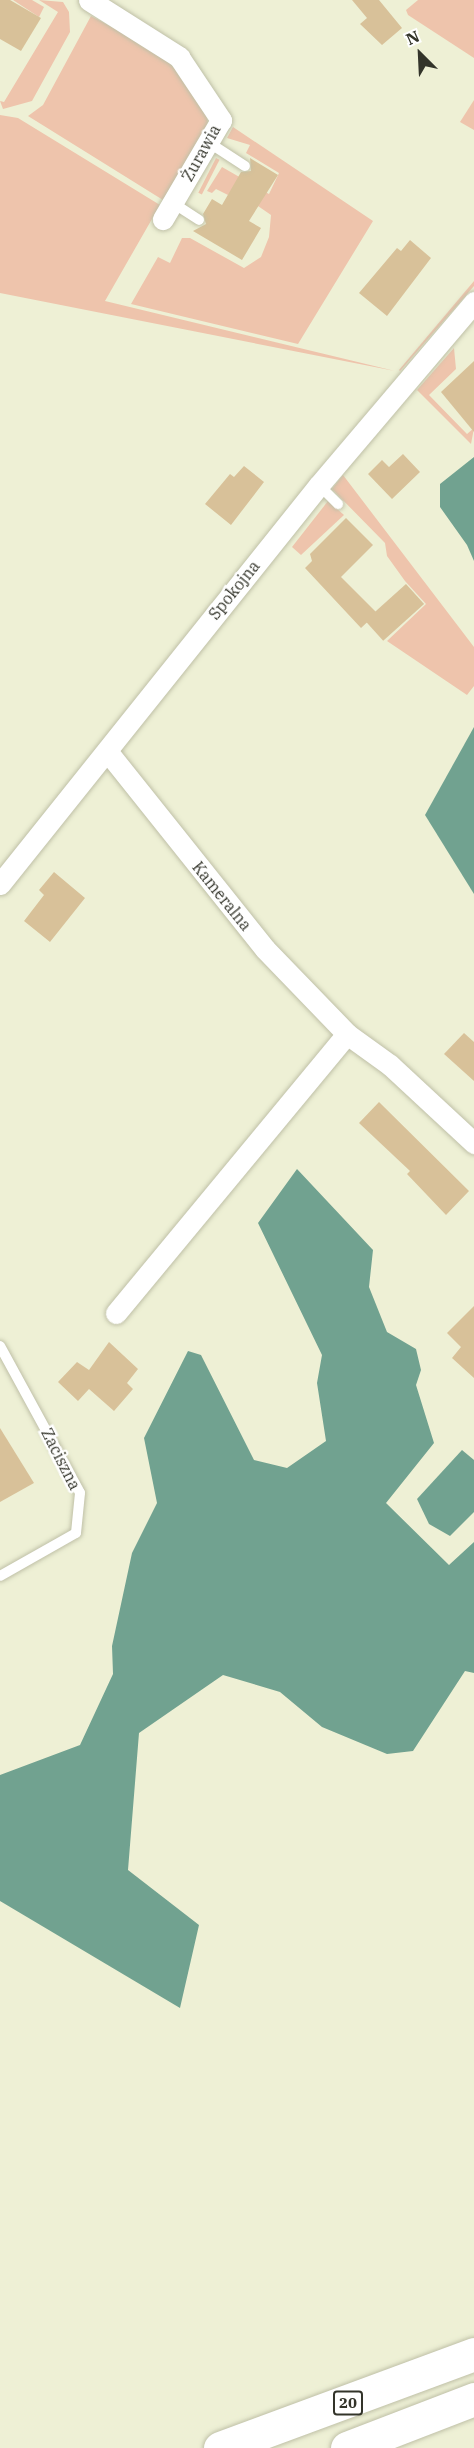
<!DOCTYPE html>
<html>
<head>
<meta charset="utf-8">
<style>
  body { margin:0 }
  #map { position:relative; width:474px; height:2448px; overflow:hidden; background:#eef0d5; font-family:"IBM Plex Serif",serif }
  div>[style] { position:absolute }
  .green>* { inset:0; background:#eec4ac; transform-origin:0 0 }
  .water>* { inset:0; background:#71a290 }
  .building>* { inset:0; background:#d8c199; transform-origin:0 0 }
  .roads { filter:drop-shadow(0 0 2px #bfc0a7) drop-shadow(0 0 2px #bfc0a7) }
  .service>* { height:10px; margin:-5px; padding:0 5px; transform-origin:5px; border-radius:5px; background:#fff }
  .minor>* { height:21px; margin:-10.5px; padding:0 10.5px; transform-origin:10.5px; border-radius:10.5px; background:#fff }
  .primary>* { height:33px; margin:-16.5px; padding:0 16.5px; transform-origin:16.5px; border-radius:16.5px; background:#fff }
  span { translate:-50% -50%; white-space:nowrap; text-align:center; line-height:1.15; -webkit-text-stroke:5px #fff; paint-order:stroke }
  .shield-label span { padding:2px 4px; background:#fff; border:2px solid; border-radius:4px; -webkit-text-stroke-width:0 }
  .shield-label { font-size:15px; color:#33342a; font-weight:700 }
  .street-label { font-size:16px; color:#33342a }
  .north { position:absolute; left:390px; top:24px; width:60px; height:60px; -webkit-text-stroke:4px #fff; paint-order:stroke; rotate:336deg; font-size:16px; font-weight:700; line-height:24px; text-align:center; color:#33342a }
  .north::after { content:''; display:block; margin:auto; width:21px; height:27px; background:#33342a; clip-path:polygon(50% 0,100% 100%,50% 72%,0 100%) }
</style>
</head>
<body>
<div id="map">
  <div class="green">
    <i style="clip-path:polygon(13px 0,32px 0,44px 7px,39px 17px)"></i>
    <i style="clip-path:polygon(39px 0,63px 2px,69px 12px,70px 32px,32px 101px,3px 109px,0 101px,4px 102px,58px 12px)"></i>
    <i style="clip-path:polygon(418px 0,474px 0,474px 58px,408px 15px,406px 10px)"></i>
    <i style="clip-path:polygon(91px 16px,157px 51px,175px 69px,206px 111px,208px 125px,163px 200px,28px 116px,43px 105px)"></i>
    <i style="clip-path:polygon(474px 100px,474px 130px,460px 122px)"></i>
    <i style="clip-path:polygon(0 115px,18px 118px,160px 205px,105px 301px,395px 371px,0 293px)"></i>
    <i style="clip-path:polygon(233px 127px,373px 221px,298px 344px,131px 304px,158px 257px,170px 263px,182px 238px,190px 238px,244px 268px,261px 257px,269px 237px,271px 215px,233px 189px,228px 195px,216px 189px,212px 193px,207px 191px,222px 167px,269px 194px,279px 173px,246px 153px,250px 145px,227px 138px)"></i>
    <i style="left:216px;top:158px;width:4px;height:39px;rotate:27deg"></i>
    <i style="clip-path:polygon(474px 281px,474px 286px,400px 371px,399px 370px)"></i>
    <i style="clip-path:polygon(454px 348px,456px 369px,429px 395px,467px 434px,474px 428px,471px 444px,417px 390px)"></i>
    <i style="clip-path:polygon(343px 475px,474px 647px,474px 686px,467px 695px,387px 641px,426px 604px,405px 581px,387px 556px,385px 543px,332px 489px)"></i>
    <i style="clip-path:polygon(328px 501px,344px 515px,301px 555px,292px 547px)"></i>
  </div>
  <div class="water">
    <i style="clip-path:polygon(474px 457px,474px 561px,467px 545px,440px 507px,440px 484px)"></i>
    <i style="clip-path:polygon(474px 727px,474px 894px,425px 815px)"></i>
    <i style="clip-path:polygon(297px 1169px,373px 1250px,369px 1287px,387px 1332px,416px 1349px,421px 1370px,416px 1385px,434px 1443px,386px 1503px,449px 1565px,474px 1542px,474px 1673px,465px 1671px,413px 1751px,387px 1754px,322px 1727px,280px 1692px,223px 1675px,139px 1733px,128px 1870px,199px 1925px,180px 2008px,0 1901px,0 1775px,80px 1745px,113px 1674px,112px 1646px,132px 1553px,157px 1503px,144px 1438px,188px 1351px,201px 1355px,254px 1460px,287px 1468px,326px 1441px,317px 1383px,322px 1355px,258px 1223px)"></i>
    <i style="clip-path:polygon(462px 1450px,474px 1460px,474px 1512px,450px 1536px,429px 1524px,417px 1499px)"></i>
  </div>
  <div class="building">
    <i style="clip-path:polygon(0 0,10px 0,41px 18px,21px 51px,0 39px)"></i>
    <i style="clip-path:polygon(352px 0,379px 0,402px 28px,382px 45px,360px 24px,367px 18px)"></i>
    <i style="clip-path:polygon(250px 158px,278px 175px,249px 221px,261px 228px,242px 260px,193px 231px,206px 224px,203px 214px,212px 199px,222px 205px,241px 172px,251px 171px)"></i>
    <i style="clip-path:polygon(410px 240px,431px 258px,387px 316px,359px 293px,397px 248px,401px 251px)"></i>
    <i style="clip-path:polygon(474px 361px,474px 432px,441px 392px)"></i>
    <i style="clip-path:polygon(403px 454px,420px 472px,392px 499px,368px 474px,382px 460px,389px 467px)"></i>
    <i style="clip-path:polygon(244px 466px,264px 482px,231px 525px,205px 504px,230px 474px,234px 477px)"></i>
    <i style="clip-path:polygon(346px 518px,373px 545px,341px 577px,377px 613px,361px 628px,305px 568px,312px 561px,310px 554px)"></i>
    <i style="left:406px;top:584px;width:27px;height:55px;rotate:48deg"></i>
    <i style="clip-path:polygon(54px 872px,85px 898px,50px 942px,24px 921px,44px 895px,39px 890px)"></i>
    <i style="clip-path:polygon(464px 1033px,474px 1042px,474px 1081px,444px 1054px)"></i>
    <i style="clip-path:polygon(379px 1102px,469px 1191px,446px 1215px,407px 1174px,410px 1171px,359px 1123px)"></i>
    <i style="clip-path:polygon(474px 1306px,474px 1378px,452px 1358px,461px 1347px,447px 1333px)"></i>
    <i style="clip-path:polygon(109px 1342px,138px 1369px,127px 1383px,133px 1389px,114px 1411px,89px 1389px,78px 1401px,58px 1382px,77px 1362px,89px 1370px)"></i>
    <i style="clip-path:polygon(0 1428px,34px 1483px,0 1502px)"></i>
  </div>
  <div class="roads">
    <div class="service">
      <i style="left:208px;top:142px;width:44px;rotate:33deg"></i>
      <i style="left:173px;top:203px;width:31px;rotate:33deg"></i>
      <i style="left:319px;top:485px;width:27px;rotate:45deg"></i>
      <i style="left:0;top:1346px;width:167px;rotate:61.4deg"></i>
      <i style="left:80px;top:1493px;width:40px;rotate:95.7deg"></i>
      <i style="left:76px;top:1533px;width:87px;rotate:150.5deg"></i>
    </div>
    <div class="minor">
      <i style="left:89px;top:0;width:107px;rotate:32.3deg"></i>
      <i style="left:179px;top:57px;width:76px;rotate:56.3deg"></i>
      <i style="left:221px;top:120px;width:115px;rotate:120.4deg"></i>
      <i style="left:107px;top:751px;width:253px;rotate:51.4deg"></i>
      <i style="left:265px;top:949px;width:118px;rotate:46deg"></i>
      <i style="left:347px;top:1034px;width:53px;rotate:35.8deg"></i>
      <i style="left:390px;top:1065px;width:115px;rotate:42.9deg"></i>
      <i style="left:0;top:884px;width:511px;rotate:-51.36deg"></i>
      <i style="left:319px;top:485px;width:240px;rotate:-49.7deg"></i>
      <i style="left:116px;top:1313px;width:362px;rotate:-50.4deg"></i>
    </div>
    <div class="primary">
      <i style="left:220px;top:2448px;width:271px;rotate:-20.3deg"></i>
      <i style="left:347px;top:2448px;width:136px;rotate:-21.1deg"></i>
    </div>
  </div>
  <div class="shield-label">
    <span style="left:348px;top:2403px">20</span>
  </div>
  <div class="street-label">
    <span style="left:201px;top:153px;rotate:-61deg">Żurawia</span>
    <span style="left:234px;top:590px;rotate:-51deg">Spokojna</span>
    <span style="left:222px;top:896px;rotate:51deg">Kameralna</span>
    <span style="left:61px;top:1459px;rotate:63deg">Zaciszna</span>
  </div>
  <div class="north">N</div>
</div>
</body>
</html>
